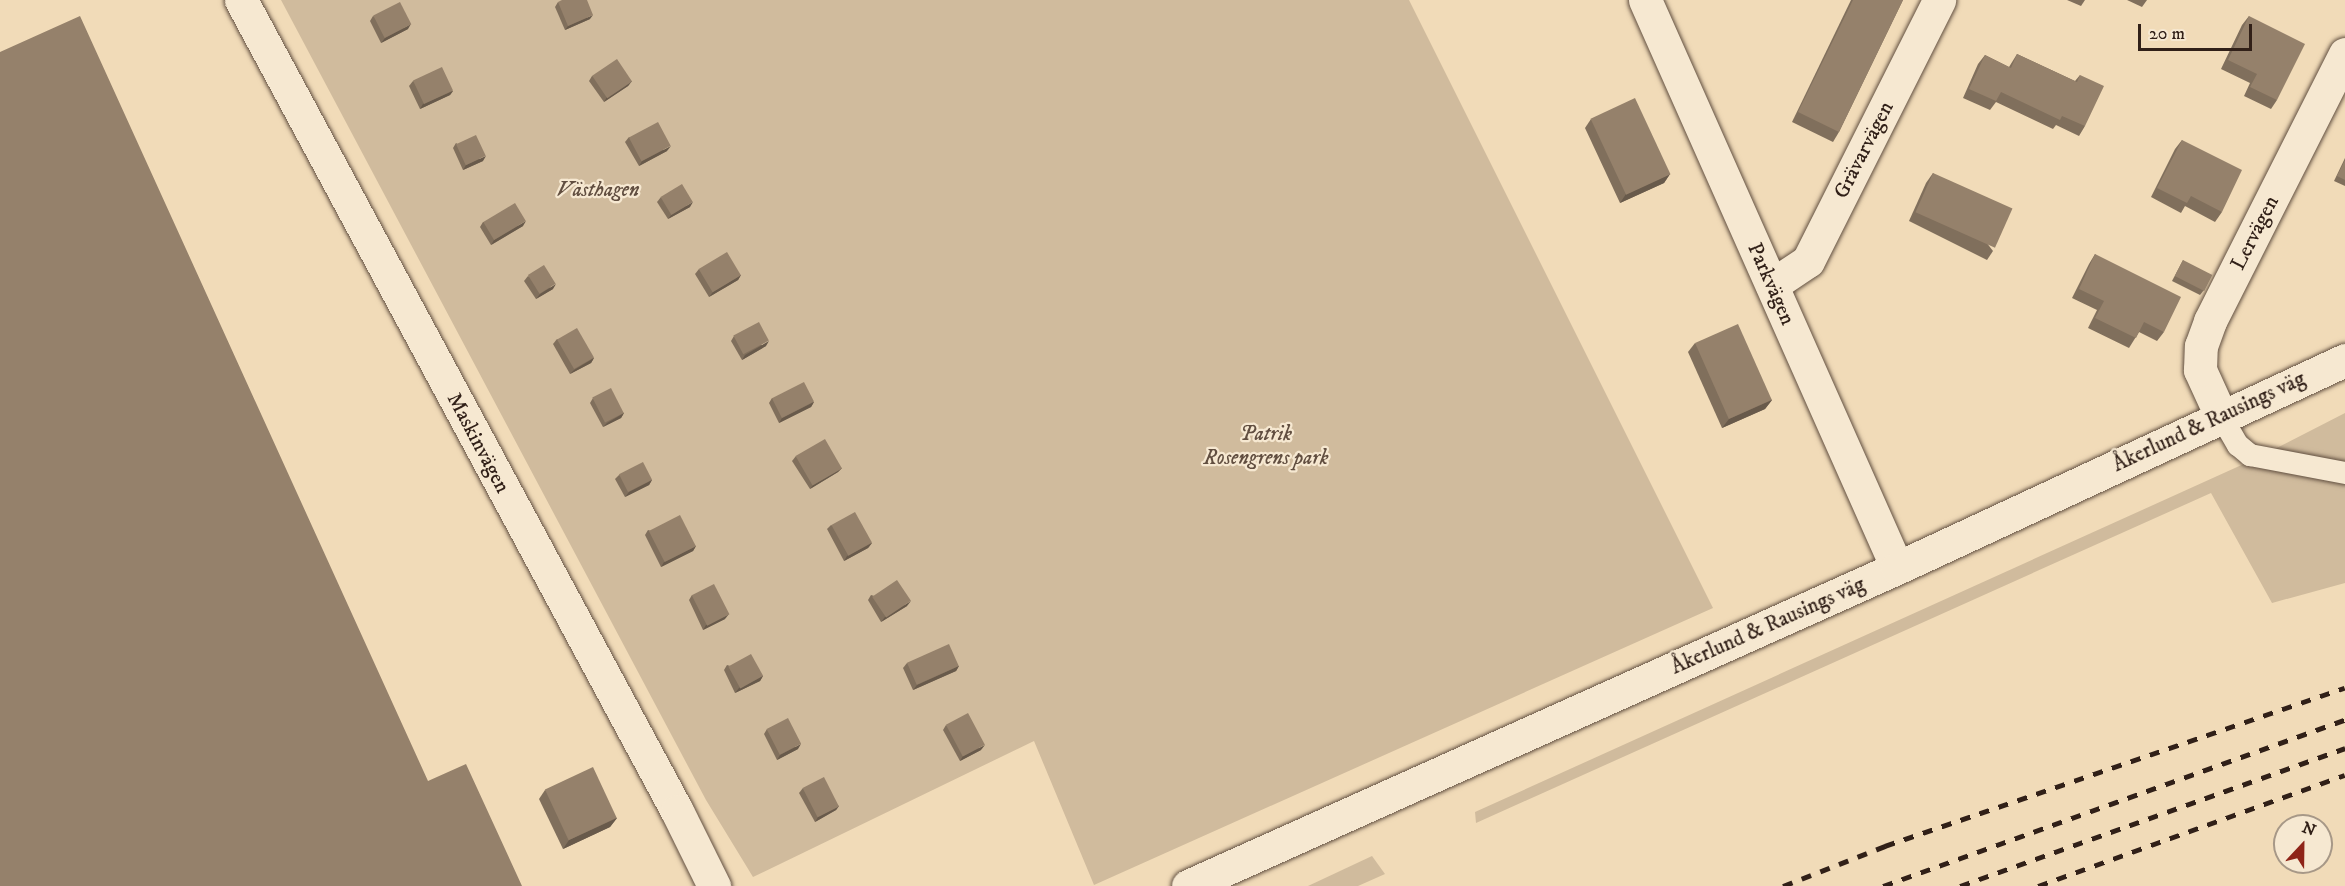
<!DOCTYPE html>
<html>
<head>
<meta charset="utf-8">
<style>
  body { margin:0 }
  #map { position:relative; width:2345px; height:886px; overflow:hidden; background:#f1dbb8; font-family:"IM FELL DW Pica",serif }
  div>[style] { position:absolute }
  .green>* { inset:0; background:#d0bb9d }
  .roads { filter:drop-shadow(0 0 2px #614f40) drop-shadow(0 0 2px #614f40) }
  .service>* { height:22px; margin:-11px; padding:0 11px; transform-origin:11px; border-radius:11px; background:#f6e8d1 }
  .minor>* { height:33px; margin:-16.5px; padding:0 16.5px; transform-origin:16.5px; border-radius:16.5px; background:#f6e8d1 }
  .rail>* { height:4.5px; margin-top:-2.25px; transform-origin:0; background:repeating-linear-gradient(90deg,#312018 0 10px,transparent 0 20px) }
  .wall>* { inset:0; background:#806f5c }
  .shaded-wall>* { inset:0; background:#685a4b }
  .building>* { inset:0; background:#95816b; transform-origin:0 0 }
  span { translate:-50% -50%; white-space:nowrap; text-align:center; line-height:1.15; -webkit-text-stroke:4.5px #f6e8d1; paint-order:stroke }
  .street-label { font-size:21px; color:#312018 }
  .park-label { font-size:21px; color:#614e40; font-style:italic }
  .north { position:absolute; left:2273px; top:814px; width:60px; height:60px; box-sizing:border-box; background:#f6e8d1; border:2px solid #a79887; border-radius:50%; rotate:22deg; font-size:16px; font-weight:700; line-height:24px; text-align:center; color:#312018 }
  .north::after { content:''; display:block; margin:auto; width:21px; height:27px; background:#8f2418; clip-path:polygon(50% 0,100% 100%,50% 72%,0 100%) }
  .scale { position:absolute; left:2138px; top:24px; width:114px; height:27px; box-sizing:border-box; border:3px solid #312018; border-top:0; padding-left:8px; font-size:18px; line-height:21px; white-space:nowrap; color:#312018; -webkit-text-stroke:4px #f6e8d1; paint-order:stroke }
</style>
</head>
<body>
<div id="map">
  <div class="green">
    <i style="clip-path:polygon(281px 0,1409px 0,1713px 608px,1094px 885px,1034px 741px,753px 877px,706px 800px)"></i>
    <i style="clip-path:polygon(2345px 413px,2345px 583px,2272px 603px,2211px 493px,1476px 823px,1475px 812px,2257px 458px)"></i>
    <i style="clip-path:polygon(1372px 856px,1385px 874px,1358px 886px,1308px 886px)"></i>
  </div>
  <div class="roads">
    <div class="service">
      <i style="left:2221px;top:416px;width:34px;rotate:60deg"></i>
      <i style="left:2238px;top:445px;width:16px;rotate:40deg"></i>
      <i style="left:2250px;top:455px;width:97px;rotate:10.7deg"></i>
    </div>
    <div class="minor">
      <i style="left:241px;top:0;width:921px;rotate:61.74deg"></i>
      <i style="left:677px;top:811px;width:84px;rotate:63.7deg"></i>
      <i style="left:1645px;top:0;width:621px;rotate:66.07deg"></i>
      <i style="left:1772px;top:285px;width:43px;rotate:-33.7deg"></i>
      <i style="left:1808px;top:261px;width:292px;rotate:-63.3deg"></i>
      <i style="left:2221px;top:416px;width:51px;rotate:-114.5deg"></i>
      <i style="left:2200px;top:370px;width:24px;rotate:-88deg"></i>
      <i style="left:2201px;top:346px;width:27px;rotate:-70deg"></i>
      <i style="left:2210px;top:321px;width:299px;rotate:-63.2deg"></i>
      <i style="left:1188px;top:886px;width:777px;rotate:-24.16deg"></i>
      <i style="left:1897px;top:568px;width:494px;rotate:-24.9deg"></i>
    </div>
  </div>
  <div class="rail">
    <i style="left:1783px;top:886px;width:110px;rotate:-21.4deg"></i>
    <i style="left:1885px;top:846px;width:486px;rotate:-19deg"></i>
    <i style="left:1883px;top:886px;width:491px;rotate:-19.8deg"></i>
    <i style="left:1960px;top:886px;width:409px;rotate:-19.7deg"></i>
    <i style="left:2038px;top:886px;width:326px;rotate:-19.9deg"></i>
  </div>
  <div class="wall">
    <i style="clip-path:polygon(1851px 0,1903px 0,1839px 132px,1833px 142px,1792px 122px)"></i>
    <i style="clip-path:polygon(2067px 0,2085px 0,2081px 6px)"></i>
    <i style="clip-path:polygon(2127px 0,2147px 0,2142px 7px)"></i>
    <i style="clip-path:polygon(558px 2px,590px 19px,565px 30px,555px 7px)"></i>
    <i style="clip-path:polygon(373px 16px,408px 29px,381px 43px,370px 21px)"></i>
    <i style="clip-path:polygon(2249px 16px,2277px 100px,2271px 109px,2244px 96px,2250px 83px,2221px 69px,2242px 25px)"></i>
    <i style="clip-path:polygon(2017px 54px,2075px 81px,2080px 75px,2085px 126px,2079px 136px,2056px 125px,2053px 129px,1996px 102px,1990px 110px,1963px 98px,1978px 64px,1985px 55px,2009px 67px)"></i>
    <i style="clip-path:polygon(592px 76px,632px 81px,628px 86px,604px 102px,589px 81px)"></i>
    <i style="clip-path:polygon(413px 81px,453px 91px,450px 95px,420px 109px,409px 86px)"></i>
    <i style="clip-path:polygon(1591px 119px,1670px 174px,1664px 183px,1620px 203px,1585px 128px)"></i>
    <i style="clip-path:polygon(629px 137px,667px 151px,639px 166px,625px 142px)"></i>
    <i style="clip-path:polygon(2182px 140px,2222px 212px,2215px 222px,2185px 206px,2181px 213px,2151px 197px,2175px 149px)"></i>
    <i style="clip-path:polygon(456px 143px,483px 161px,463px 170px,453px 148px)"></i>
    <i style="clip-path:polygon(2345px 158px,2345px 186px,2334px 181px)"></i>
    <i style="clip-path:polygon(1933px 173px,1993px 251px,1987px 260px,1909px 221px,1926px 183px)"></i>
    <i style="clip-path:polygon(661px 197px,690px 207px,668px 219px,657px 202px)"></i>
    <i style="clip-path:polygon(483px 222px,523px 226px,491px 245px,480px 227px)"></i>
    <i style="clip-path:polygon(2095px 254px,2164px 332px,2157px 341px,2139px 332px,2129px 348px,2088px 328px,2097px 310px,2072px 298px,2089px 264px)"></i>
    <i style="clip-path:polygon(2183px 260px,2204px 290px,2200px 295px,2172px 281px)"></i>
    <i style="clip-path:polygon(699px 269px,741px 275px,738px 280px,709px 297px,695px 274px)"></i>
    <i style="clip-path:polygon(528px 276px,553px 289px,536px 299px,524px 281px)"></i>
    <i style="clip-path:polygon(734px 336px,766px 346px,742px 360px,731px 341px)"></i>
    <i style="clip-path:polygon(557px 339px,594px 358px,591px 363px,570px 374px,553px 344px)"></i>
    <i style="clip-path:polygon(1695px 343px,1772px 400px,1765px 409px,1722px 428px,1688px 352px)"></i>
    <i style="clip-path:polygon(593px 398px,624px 413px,621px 418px,603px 427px,590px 403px)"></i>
    <i style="clip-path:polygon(772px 398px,814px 402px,811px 407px,779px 423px,769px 403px)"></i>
    <i style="clip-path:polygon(796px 456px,842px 468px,838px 472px,810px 489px,792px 461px)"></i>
    <i style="clip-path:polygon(619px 475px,652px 480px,649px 485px,625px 497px,615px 479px)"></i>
    <i style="clip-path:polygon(831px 525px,872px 543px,868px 548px,844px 561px,827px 529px)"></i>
    <i style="clip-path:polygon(648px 530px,696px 546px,693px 551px,661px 567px,645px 535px)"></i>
    <i style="clip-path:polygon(692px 595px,725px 619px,703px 630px,689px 600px)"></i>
    <i style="clip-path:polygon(871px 595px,907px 606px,881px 622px,868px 600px)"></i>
    <i style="clip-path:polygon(907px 663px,959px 666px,956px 671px,913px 690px,903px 668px)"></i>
    <i style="clip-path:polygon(727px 665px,763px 676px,760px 681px,735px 693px,724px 670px)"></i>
    <i style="clip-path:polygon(946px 725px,981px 750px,960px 761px,943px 730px)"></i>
    <i style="clip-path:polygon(767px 729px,798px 749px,777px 760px,764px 734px)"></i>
    <i style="clip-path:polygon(803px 788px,839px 806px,836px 810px,815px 822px,799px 793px)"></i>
    <i style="clip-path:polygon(545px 790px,617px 818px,610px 827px,563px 849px,539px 799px)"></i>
  </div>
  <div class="shaded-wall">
    <i style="clip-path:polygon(593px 15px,590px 19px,565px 30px,568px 26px)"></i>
    <i style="clip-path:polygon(411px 24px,408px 29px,381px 43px,385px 38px)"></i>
    <i style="clip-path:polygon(632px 81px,628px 86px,604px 102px,607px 97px)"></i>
    <i style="clip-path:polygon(453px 91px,450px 95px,420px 109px,423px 104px)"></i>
    <i style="clip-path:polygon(671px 146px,667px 151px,639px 166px,642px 161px)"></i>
    <i style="clip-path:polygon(486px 156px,483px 161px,463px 170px,466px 165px)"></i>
    <i style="clip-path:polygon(1670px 174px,1664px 183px,1620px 203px,1626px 194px)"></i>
    <i style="clip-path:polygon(693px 202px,690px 207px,668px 219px,672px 214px)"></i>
    <i style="clip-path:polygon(526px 221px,523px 226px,491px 245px,494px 240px)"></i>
    <i style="clip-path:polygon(741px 275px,738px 280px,709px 297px,713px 292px)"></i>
    <i style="clip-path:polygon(556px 284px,553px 289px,536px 299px,540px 294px)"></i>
    <i style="clip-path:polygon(769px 341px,766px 346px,742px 360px,745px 355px)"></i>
    <i style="clip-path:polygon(594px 358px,591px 363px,570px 374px,574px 370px)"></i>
    <i style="clip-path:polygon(1772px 400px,1765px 409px,1722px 428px,1729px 419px)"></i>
    <i style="clip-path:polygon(814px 402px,811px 407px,779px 423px,782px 418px)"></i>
    <i style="clip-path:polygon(624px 413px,621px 418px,603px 427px,607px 423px)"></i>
    <i style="clip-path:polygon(842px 468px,838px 472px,810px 489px,813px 485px)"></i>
    <i style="clip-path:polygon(652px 480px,649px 485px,625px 497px,629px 492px)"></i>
    <i style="clip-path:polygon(872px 543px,868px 548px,844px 561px,847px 556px)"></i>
    <i style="clip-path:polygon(696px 546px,693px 551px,661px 567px,664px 562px)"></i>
    <i style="clip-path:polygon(911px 601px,907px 606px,881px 622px,885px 617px)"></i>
    <i style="clip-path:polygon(729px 614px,725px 619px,703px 630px,706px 625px)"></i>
    <i style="clip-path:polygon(959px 666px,956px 671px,913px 690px,917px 685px)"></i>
    <i style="clip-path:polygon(763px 676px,760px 681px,735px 693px,739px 688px)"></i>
    <i style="clip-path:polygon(801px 744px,798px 749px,777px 760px,780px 755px)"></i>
    <i style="clip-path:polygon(985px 745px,981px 750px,960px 761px,963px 756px)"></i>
    <i style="clip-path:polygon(839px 806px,836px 810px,815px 822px,818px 817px)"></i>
    <i style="clip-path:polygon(617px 818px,610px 827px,563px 849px,569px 840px)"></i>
  </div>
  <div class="building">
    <i style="clip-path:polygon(562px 0,587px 0,593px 15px,568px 26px,558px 2px)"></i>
    <i style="clip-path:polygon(1853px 0,1903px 0,1839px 132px,1798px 112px)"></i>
    <i style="left:400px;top:2px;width:25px;height:30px;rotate:63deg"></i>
    <i style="clip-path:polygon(80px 16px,428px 781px,466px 764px,522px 886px,0 886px,0 52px)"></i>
    <i style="clip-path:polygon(2249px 16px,2305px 44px,2277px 100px,2250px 87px,2257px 74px,2228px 60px)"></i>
    <i style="clip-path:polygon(2017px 54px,2077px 82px,2080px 75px,2104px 86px,2085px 126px,2062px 116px,2060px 120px,2001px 92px,1996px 101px,1969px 89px,1985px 55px,2011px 68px)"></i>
    <i style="left:617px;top:59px;width:27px;height:30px;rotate:56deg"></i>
    <i style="left:442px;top:67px;width:26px;height:32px;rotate:65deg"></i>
    <i style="left:1635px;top:98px;width:84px;height:49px;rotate:65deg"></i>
    <i style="left:658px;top:122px;width:27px;height:33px;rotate:62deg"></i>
    <i style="left:476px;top:135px;width:23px;height:22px;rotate:65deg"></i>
    <i style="clip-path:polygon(2182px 140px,2242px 170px,2222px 212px,2191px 196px,2187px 203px,2157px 188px)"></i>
    <i style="clip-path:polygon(2345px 160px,2345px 180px,2337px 176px)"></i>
    <i style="left:1933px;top:173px;width:87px;height:43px;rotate:24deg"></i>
    <i style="left:682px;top:184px;width:21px;height:25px;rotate:59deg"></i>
    <i style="left:515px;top:203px;width:21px;height:37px;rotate:59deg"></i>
    <i style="left:727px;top:252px;width:27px;height:33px;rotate:59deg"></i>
    <i style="clip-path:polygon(2095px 254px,2181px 297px,2164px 332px,2144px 322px,2136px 338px,2095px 318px,2104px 301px,2079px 289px)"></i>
    <i style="left:2183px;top:260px;width:33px;height:18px;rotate:27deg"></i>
    <i style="left:544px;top:265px;width:22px;height:19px;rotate:58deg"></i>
    <i style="left:759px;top:322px;width:21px;height:29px;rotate:62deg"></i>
    <i style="left:1738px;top:324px;width:83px;height:47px;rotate:66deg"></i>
    <i style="left:577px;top:328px;width:34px;height:23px;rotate:60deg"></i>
    <i style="left:804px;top:382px;width:22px;height:36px;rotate:63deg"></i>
    <i style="left:611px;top:388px;width:28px;height:21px;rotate:63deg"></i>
    <i style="left:825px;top:439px;width:34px;height:34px;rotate:60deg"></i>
    <i style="left:643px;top:462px;width:20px;height:27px;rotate:63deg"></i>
    <i style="left:855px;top:512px;width:35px;height:27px;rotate:61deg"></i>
    <i style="left:680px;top:515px;width:35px;height:35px;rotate:63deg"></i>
    <i style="left:897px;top:580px;width:25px;height:30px;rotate:56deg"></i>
    <i style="left:714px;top:584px;width:34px;height:25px;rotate:63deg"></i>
    <i style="left:949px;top:644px;width:24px;height:46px;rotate:66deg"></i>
    <i style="left:751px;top:654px;width:25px;height:26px;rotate:61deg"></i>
    <i style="left:968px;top:713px;width:36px;height:25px;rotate:62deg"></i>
    <i style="left:788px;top:718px;width:29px;height:24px;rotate:63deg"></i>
    <i style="left:593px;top:767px;width:56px;height:53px;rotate:65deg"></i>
    <i style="left:824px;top:777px;width:33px;height:24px;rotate:63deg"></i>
  </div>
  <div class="street-label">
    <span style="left:1864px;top:150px;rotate:-63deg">Grävarvägen</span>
    <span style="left:2255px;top:233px;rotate:-63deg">Lervägen</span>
    <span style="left:1771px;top:284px;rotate:66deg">Parkvägen</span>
    <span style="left:2209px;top:422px;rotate:-25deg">Åkerlund &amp; Rausings väg</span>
    <span style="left:478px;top:443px;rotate:62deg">Maskinvägen</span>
    <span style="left:1768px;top:626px;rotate:-24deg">Åkerlund &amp; Rausings väg</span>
  </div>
  <div class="park-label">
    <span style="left:598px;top:190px">Västhagen</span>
    <span style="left:1266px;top:446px">Patrik<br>Rosengrens park</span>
  </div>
  <div class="north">N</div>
  <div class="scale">20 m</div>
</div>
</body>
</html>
